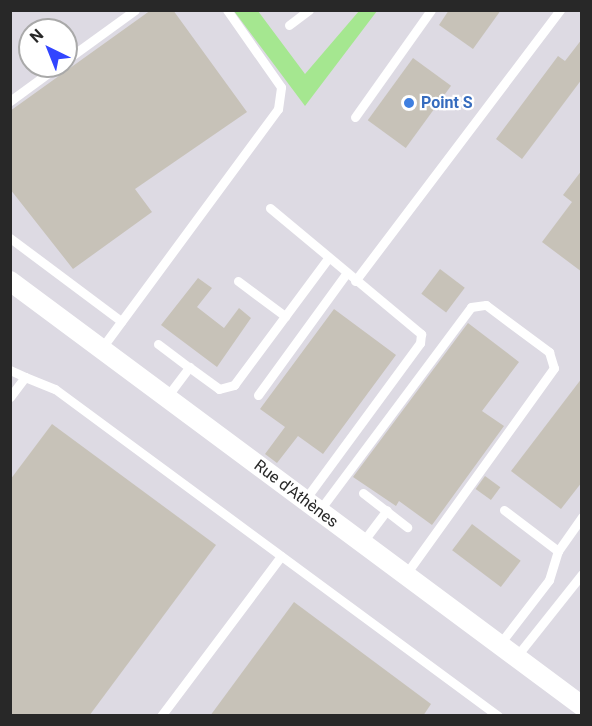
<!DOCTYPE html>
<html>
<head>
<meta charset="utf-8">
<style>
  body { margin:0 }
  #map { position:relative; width:592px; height:726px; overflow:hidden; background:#ece5d8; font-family:Roboto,sans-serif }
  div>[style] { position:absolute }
  .industrial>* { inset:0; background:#dddae3 }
  .green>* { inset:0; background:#a5e790 }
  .building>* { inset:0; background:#c7c2b8; transform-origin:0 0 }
  .lane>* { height:9px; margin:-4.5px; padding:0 4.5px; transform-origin:4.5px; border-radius:4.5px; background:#fff }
  .street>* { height:20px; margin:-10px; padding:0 10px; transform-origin:10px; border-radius:10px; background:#fff }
  .dots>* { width:16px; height:16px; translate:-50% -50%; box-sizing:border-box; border:3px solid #fff; border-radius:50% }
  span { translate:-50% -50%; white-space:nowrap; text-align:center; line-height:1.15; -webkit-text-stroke:4.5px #fff; paint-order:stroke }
  .shop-label { font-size:16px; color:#366cbe; font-weight:700 }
  .left { translate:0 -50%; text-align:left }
  .street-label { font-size:16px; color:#282828 }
  .frame { position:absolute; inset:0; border:12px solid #282828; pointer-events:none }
  .north { position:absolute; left:18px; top:18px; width:60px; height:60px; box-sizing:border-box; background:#fff; border:2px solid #a9a9a9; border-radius:50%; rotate:317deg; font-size:16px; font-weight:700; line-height:24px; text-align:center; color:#282828 }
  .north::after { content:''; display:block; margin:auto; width:21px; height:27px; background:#3245ff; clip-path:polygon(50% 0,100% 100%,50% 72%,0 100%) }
</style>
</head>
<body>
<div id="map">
  <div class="industrial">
    <i style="clip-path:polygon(evenodd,11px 11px,581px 11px,581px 715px,11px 715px,11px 11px,30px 30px,66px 30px,66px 66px,30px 66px,30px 30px)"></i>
  </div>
  <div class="green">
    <i style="clip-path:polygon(234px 11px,258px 11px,305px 74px,359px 11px,377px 11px,305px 106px)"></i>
  </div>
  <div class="building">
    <i style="clip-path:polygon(151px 10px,173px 10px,247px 112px,135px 189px,152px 212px,73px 269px,10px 189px,10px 111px)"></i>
    <i style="clip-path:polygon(449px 10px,501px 10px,473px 49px,439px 25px)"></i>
    <i style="clip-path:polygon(582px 39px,582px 79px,522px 159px,496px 139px,558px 56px,565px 61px)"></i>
    <i style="left:413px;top:58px;width:47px;height:77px;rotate:36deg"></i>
    <i style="clip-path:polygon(582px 170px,582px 272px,542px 242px,572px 202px,563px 195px)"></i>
    <i style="left:440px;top:269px;width:31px;height:31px;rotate:37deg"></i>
    <i style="clip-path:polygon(198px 278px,212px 288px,197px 307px,224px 328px,239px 308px,251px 318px,217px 367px,161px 325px)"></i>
    <i style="clip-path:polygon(334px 309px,396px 355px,323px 454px,298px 436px,277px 463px,265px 454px,285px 427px,260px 409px)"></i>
    <i style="clip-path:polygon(468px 323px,519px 362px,482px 411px,504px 426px,432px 525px,399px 501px,396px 506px,353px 477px)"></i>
    <i style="clip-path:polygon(582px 378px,582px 482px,561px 509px,511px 471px)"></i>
    <i style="clip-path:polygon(52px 424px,216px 545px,89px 716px,10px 716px,10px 480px)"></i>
    <i style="left:485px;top:476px;width:19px;height:16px;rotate:36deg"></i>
    <i style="left:472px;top:524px;width:61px;height:33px;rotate:37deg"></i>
    <i style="clip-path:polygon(294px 602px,431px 704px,423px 716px,210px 716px)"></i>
  </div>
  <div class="lane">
    <i style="left:289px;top:25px;width:25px;rotate:-37deg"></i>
    <i style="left:66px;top:60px;width:85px;rotate:-35.9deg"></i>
    <i style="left:10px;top:101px;width:59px;rotate:-36.1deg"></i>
    <i style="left:355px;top:117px;width:131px;rotate:-54.6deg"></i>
    <i style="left:270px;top:208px;width:197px;rotate:39.8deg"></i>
    <i style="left:421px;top:334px;width:9px;rotate:96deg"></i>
    <i style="left:420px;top:343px;width:196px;rotate:126.3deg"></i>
    <i style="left:10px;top:238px;width:139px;rotate:36.8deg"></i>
    <i style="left:238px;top:281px;width:59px;rotate:36.7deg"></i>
    <i style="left:355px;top:281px;width:340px;rotate:-52.9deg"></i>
    <i style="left:158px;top:344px;width:39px;rotate:37deg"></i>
    <i style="left:101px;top:349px;width:298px;rotate:-53.6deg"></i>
    <i style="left:278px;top:109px;width:22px;rotate:-82deg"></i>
    <i style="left:281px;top:87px;width:94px;rotate:-125deg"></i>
    <i style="left:10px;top:370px;width:17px;rotate:25deg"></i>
    <i style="left:258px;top:395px;width:150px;rotate:-54deg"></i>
    <i style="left:10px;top:397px;width:25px;rotate:-53deg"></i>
    <i style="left:25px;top:377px;width:32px;rotate:22deg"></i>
    <i style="left:55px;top:389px;width:551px;rotate:36.43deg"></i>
    <i style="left:166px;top:398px;width:39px;rotate:-53deg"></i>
    <i style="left:189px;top:367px;width:37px;rotate:36deg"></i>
    <i style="left:219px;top:389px;width:16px;rotate:-15deg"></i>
    <i style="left:234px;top:385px;width:156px;rotate:-53.4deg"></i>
    <i style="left:363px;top:493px;width:56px;rotate:37.7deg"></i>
    <i style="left:504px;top:510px;width:68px;rotate:37.2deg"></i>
    <i style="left:319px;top:511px;width:254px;rotate:-53.3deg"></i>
    <i style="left:471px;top:307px;width:15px;rotate:-8deg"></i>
    <i style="left:486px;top:305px;width:79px;rotate:36.7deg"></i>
    <i style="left:549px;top:352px;width:17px;rotate:73deg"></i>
    <i style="left:554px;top:368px;width:255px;rotate:125.7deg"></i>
    <i style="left:362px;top:543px;width:41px;rotate:-52.9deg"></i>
    <i style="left:499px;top:645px;width:82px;rotate:-52.4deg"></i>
    <i style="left:549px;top:580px;width:30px;rotate:-73deg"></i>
    <i style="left:558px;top:551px;width:42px;rotate:-54.8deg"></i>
    <i style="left:516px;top:657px;width:106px;rotate:-51.5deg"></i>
    <i style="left:161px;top:716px;width:200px;rotate:-53.1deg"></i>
  </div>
  <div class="street">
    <i style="left:10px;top:281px;width:713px;rotate:36.61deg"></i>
  </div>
  <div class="dots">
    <i style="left:409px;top:103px;background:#3f7fe0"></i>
  </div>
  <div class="shop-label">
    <span class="left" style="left:421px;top:103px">Point S</span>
  </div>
  <div class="street-label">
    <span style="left:296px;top:494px;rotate:37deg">Rue d'Athènes</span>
  </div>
  <div class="frame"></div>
  <div class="north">N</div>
</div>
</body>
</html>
